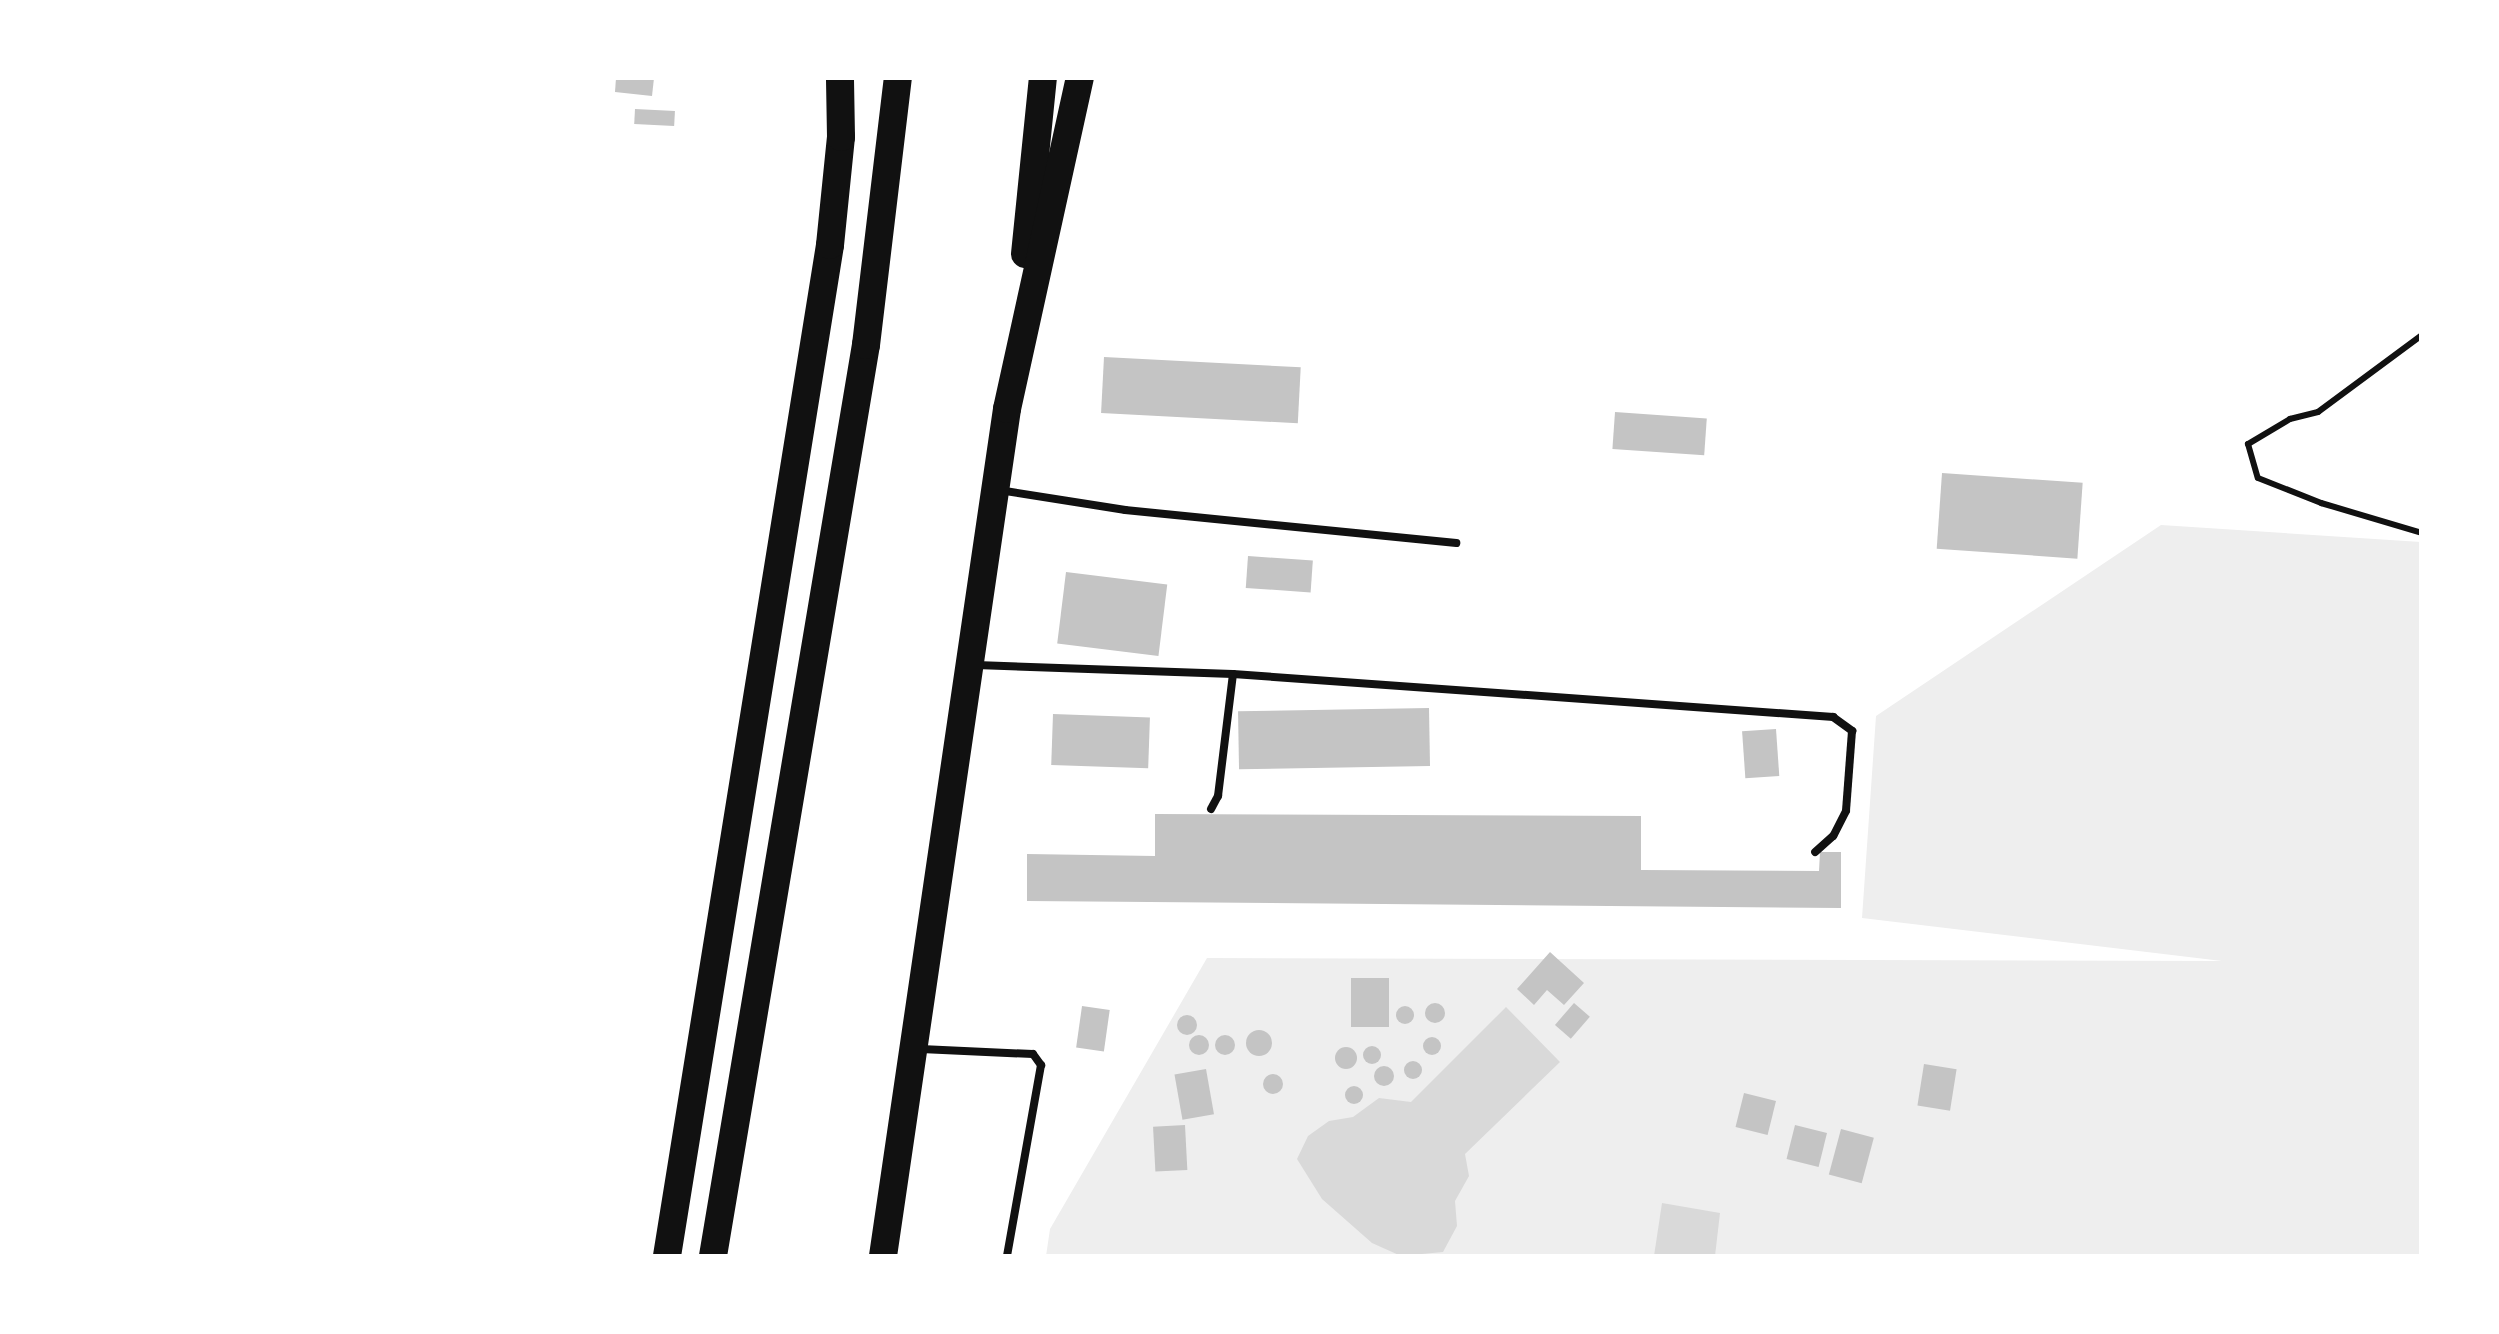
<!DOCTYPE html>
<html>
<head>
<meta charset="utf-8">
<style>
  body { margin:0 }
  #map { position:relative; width:2499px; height:1334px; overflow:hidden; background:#fff; font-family:Arial,sans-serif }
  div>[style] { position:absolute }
  .green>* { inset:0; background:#eee }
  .water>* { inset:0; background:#d9d9d9 }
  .building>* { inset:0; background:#c4c4c4; transform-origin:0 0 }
  .round { border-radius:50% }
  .path>* { height:6px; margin:-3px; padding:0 3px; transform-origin:3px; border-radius:3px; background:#111 }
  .service>* { height:8px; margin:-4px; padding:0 4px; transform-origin:4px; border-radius:4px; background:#111 }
  .trunk>* { height:28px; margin:-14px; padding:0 14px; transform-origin:14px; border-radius:14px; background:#111 }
  span { translate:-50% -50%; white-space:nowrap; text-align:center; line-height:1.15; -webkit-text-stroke:10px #fff; paint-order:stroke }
  .frame { position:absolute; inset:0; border:80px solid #fff; pointer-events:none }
</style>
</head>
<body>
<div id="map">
  <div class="green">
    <i style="clip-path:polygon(2161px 525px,2421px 542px,2421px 1256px,1046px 1256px,1050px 1229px,1207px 958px,2222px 961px,1862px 918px,1876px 716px)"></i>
  </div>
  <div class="water">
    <i style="clip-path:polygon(1506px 1007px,1560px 1062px,1465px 1154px,1469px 1176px,1455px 1201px,1457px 1226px,1443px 1252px,1401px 1256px,1372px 1243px,1322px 1199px,1297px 1159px,1308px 1136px,1329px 1121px,1353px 1117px,1379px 1098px,1411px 1102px)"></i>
    <i style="clip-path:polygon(1662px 1203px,1720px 1213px,1715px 1256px,1654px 1256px)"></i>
  </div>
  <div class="building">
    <i style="clip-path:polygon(616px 78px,654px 78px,652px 96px,615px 92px)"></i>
    <i style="left:635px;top:109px;width:40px;height:15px;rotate:3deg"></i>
    <i style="left:1104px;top:357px;width:197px;height:56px;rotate:3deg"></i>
    <i style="left:1615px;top:412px;width:92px;height:37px;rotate:4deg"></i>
    <i style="left:1942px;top:473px;width:141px;height:76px;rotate:4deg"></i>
    <i style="left:1248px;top:556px;width:65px;height:32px;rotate:4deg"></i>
    <i style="left:1066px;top:572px;width:102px;height:72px;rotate:7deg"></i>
    <i style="left:1429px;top:708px;width:58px;height:191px;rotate:89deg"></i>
    <i style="left:1053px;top:714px;width:97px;height:51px;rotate:2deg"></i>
    <i style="left:1776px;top:729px;width:47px;height:34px;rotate:86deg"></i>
    <i style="clip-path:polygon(1155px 814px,1641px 816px,1641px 870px,1819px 871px,1820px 852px,1841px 852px,1841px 908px,1027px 901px,1027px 854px,1155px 856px)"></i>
    <i style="clip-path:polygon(1550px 952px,1584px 983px,1564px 1005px,1547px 990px,1534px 1005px,1517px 989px)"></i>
    <i style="left:1351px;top:978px;width:38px;height:49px"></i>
    <i style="left:1574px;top:1003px;width:21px;height:29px;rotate:41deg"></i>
    <i class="round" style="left:1425px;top:1003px;width:20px;height:20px"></i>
    <i style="left:1082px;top:1006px;width:28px;height:42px;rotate:8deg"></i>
    <i class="round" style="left:1396px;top:1006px;width:18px;height:18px"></i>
    <i class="round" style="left:1177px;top:1015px;width:20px;height:20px"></i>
    <i class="round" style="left:1246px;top:1030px;width:26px;height:26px"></i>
    <i class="round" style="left:1215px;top:1035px;width:20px;height:20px"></i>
    <i class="round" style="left:1189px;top:1035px;width:20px;height:20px"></i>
    <i class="round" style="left:1423px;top:1037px;width:18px;height:18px"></i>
    <i class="round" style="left:1363px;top:1046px;width:18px;height:18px"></i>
    <i class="round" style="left:1335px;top:1047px;width:22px;height:22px"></i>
    <i class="round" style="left:1404px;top:1061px;width:18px;height:18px"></i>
    <i style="left:1924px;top:1064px;width:33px;height:42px;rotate:9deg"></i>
    <i class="round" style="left:1374px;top:1066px;width:20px;height:20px"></i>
    <i style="left:1206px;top:1069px;width:46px;height:32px;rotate:80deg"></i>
    <i class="round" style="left:1263px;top:1074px;width:20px;height:20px"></i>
    <i class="round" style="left:1345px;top:1086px;width:18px;height:18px"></i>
    <i style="left:1744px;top:1093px;width:33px;height:35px;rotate:14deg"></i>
    <i style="left:1185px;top:1125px;width:45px;height:32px;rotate:87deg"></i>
    <i style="left:1795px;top:1125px;width:33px;height:35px;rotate:14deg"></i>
    <i style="left:1841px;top:1129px;width:34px;height:47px;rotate:15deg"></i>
  </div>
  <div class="path">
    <i style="left:2422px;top:335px;width:129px;rotate:143.5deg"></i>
    <i style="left:2318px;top:412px;width:29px;rotate:166deg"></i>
    <i style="left:2290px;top:419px;width:49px;rotate:149.2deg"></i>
    <i style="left:2248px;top:444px;width:35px;rotate:74deg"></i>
    <i style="left:2258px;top:478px;width:68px;rotate:21.6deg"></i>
    <i style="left:2321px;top:503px;width:105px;rotate:16.5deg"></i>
  </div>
  <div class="service">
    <i style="left:999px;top:490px;width:128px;rotate:9deg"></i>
    <i style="left:1125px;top:510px;width:333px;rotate:5.7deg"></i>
    <i style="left:976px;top:665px;width:257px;rotate:2deg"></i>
    <i style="left:1233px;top:674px;width:602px;rotate:4.1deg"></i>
    <i style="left:1833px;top:717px;width:24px;rotate:36deg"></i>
    <i style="left:1852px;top:731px;width:80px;rotate:94.3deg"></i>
    <i style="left:1846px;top:811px;width:28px;rotate:117deg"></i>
    <i style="left:1833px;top:836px;width:24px;rotate:138deg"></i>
    <i style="left:1211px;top:809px;width:15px;rotate:-62deg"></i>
    <i style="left:1218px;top:796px;width:123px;rotate:-83deg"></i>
    <i style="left:921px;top:1049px;width:112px;rotate:2.6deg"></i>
    <i style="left:1033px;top:1054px;width:14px;rotate:54deg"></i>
    <i style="left:1041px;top:1065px;width:194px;rotate:100.1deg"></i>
  </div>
  <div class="trunk">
    <i style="left:1025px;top:254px;width:177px;rotate:-84.2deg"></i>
    <i style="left:667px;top:1256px;width:1024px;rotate:-80.84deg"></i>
    <i style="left:830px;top:245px;width:109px;rotate:-84.2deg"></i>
    <i style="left:841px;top:137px;width:59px;rotate:-91deg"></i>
    <i style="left:713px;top:1256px;width:924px;rotate:-80.47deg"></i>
    <i style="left:866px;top:345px;width:269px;rotate:-83.2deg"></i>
    <i style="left:883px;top:1256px;width:856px;rotate:-81.67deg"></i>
    <i style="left:1007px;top:409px;width:339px;rotate:-77.6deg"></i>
  </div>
  <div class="frame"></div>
</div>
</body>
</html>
